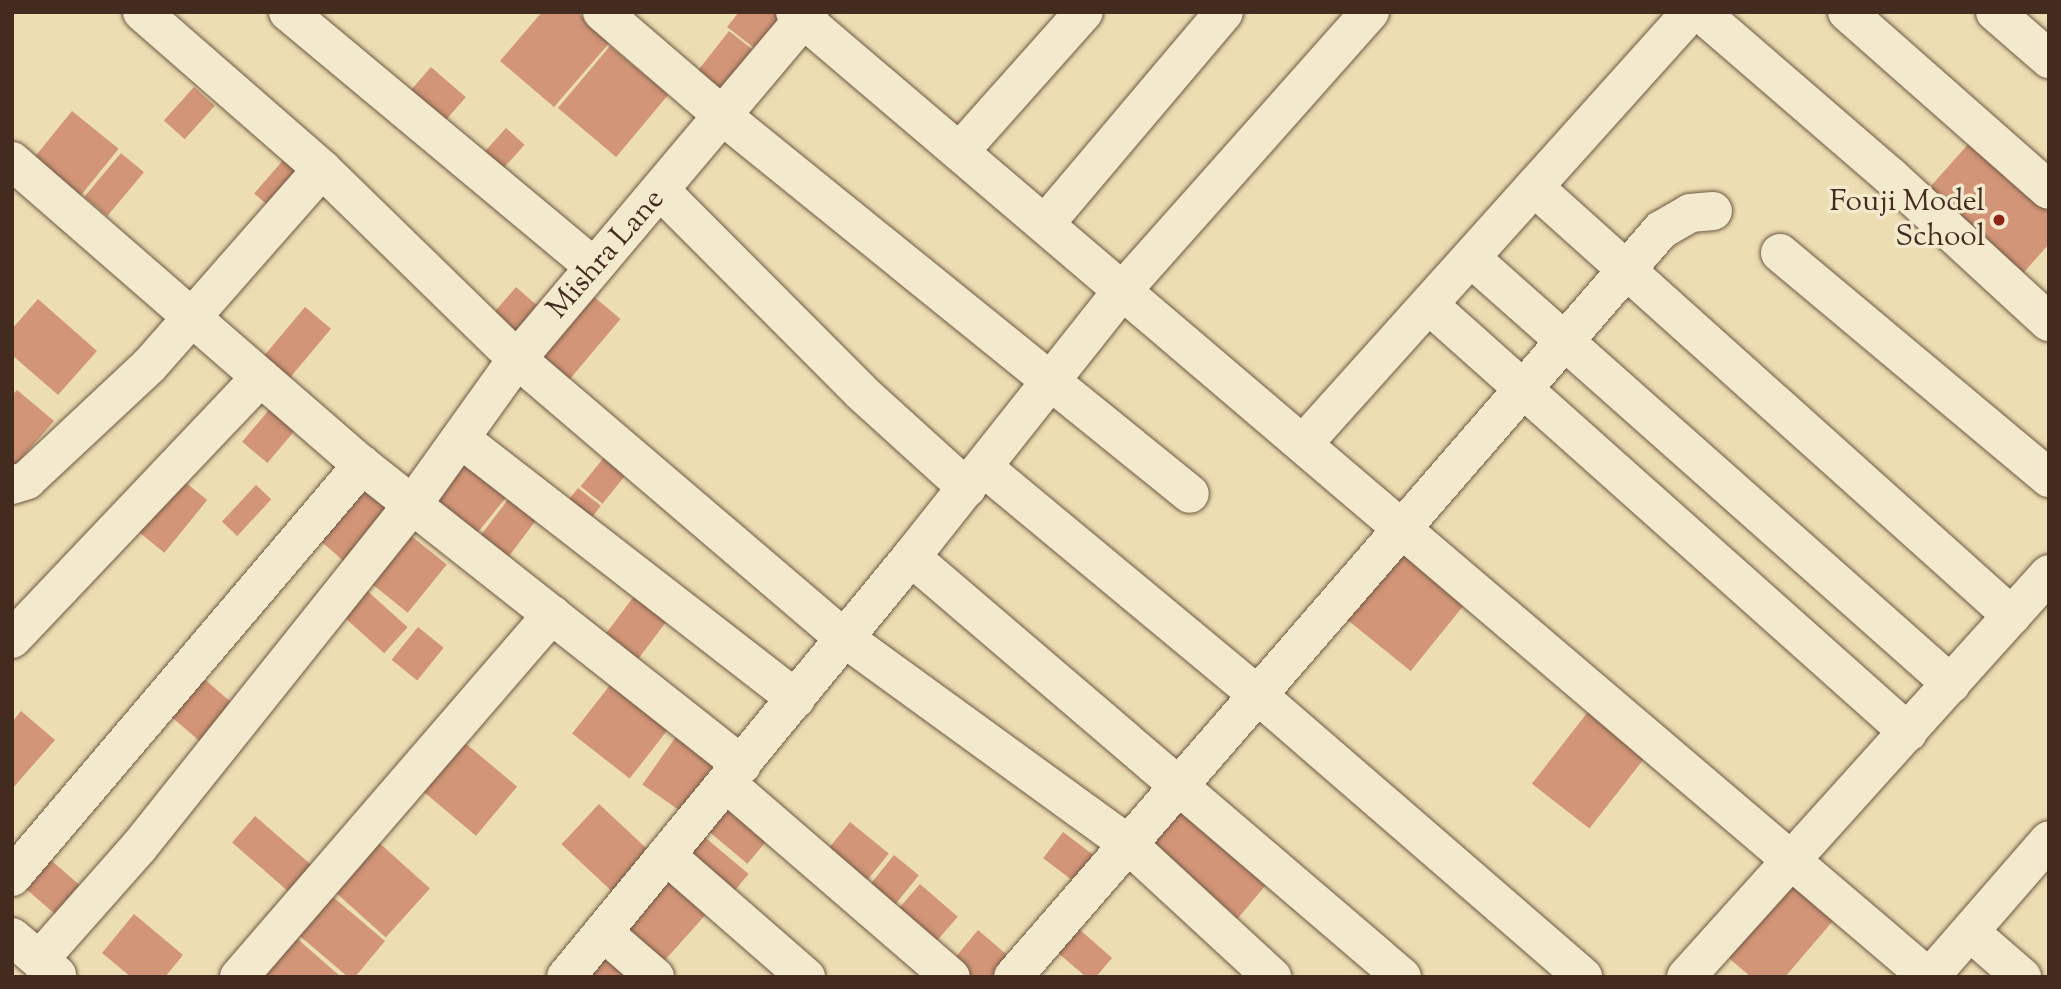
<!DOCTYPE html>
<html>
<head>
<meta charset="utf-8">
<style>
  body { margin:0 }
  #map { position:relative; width:2061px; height:989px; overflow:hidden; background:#edddb2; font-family:"Sorts Mill Goudy",serif }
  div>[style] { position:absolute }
  .building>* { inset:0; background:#d29577; transform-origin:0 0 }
  .roads { filter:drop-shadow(0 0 2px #6e5844) drop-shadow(0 0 2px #6e5844) }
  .minor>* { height:38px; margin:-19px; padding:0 19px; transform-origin:19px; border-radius:19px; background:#f3e9cd }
  .dots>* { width:19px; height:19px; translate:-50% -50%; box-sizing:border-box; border:4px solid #f3e9cd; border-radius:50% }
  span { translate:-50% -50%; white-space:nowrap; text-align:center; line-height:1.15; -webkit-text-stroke:7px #f3e9cd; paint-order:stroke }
  .poi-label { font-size:30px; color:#432b20 }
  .right { translate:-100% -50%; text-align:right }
  .street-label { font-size:30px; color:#432b20 }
  .frame { position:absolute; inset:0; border:14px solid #432b20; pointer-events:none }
</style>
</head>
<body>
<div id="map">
  <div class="building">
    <i style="clip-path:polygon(542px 12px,577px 12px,611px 41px,554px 107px,500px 61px)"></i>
    <i style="clip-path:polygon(739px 12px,788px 12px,758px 51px,727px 27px)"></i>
    <i style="left:729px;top:31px;width:36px;height:68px;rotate:38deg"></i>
    <i style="left:610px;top:46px;width:76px;height:81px;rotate:40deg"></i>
    <i style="left:431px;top:67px;width:46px;height:45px;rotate:41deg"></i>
    <i style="left:194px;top:87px;width:28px;height:45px;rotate:42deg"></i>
    <i style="left:72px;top:111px;width:60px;height:76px;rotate:39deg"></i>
    <i style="left:506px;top:128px;width:25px;height:50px;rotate:42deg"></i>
    <i style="clip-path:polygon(1979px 132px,2049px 192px,2049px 244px,2016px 281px,1922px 196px)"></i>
    <i style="left:121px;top:153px;width:30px;height:57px;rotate:40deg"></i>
    <i style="left:285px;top:158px;width:33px;height:47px;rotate:41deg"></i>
    <i style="left:516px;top:287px;width:33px;height:43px;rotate:41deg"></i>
    <i style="left:586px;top:290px;width:45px;height:89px;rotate:40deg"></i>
    <i style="clip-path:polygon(38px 299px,97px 351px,58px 395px,12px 355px,12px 329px)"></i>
    <i style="left:305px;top:307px;width:34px;height:78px;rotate:40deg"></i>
    <i style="clip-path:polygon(17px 390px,54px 421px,12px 469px,12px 395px)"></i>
    <i style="left:273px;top:405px;width:33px;height:48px;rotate:40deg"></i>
    <i style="left:614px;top:445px;width:28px;height:53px;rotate:39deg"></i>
    <i style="left:456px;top:448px;width:70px;height:68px;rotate:39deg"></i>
    <i style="left:180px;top:478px;width:35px;height:68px;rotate:39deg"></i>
    <i style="left:356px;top:479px;width:60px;height:70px;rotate:41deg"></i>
    <i style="left:256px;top:485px;width:21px;height:50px;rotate:43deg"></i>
    <i style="left:578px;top:488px;width:29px;height:31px;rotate:38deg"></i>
    <i style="left:512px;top:494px;width:35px;height:68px;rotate:37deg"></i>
    <i style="left:404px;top:530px;width:55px;height:62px;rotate:39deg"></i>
    <i style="left:1408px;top:544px;width:82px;height:97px;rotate:39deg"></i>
    <i style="left:363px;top:587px;width:60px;height:35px;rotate:42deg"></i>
    <i style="left:638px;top:591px;width:41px;height:68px;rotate:37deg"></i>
    <i style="left:418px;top:627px;width:33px;height:42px;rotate:39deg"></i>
    <i style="left:195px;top:671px;width:55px;height:50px;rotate:41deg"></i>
    <i style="left:614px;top:680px;width:73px;height:68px;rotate:38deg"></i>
    <i style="left:1591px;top:708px;width:73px;height:96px;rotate:38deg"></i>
    <i style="clip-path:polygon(21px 711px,55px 740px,12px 789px,12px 722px)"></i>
    <i style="left:682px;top:728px;width:47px;height:69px;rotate:35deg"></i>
    <i style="left:452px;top:732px;width:85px;height:64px;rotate:40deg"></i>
    <i style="left:725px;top:794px;width:62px;height:39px;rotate:40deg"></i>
    <i style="left:1181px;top:801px;width:119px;height:67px;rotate:40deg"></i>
    <i style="left:599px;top:804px;width:74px;height:55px;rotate:43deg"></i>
    <i style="left:255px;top:816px;width:80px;height:35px;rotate:41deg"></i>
    <i style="left:850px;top:822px;width:50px;height:45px;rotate:39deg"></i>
    <i style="left:695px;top:829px;width:70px;height:35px;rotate:40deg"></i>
    <i style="left:366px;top:831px;width:86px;height:66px;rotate:42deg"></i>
    <i style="left:1063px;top:832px;width:54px;height:33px;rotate:37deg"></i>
    <i style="left:38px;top:849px;width:55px;height:38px;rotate:41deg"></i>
    <i style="left:894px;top:855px;width:32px;height:53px;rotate:39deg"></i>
    <i style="left:671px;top:865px;width:59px;height:88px;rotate:42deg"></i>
    <i style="clip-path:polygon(1790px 874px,1838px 915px,1785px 977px,1751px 977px,1723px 953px)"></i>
    <i style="left:920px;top:884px;width:50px;height:49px;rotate:41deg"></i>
    <i style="clip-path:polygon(320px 886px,385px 941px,355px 977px,348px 977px,287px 925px)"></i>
    <i style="clip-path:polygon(134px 914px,183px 955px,165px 977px,131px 977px,102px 953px)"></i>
    <i style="clip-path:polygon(285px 928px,341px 977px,262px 977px)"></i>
    <i style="clip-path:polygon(1078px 928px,1112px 958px,1096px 977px,1086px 977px,1057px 952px)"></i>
    <i style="clip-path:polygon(978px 930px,1019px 965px,1009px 977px,953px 977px,945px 970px)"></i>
    <i style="clip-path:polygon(602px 949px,634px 977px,578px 977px)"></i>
  </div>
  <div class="roads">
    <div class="minor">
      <i style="left:142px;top:12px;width:239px;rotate:41.1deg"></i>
      <i style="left:322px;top:169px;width:272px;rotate:44.3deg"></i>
      <i style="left:517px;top:359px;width:428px;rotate:40.5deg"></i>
      <i style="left:843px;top:637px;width:354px;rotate:36deg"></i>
      <i style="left:1129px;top:845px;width:195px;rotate:42.7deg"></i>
      <i style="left:288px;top:12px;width:398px;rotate:39.8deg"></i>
      <i style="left:602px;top:12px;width:161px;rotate:40.7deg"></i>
      <i style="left:724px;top:117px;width:599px;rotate:38.97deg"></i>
      <i style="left:795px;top:12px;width:1488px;rotate:40.42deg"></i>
      <i style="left:1700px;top:12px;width:251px;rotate:40.8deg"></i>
      <i style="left:1890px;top:176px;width:216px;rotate:42.6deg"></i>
      <i style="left:1847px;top:12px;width:269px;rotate:41.4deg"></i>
      <i style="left:1995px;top:12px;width:72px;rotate:41deg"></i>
      <i style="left:960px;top:151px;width:186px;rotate:-48.3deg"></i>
      <i style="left:12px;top:161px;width:464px;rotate:41deg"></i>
      <i style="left:362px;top:465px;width:484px;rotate:38.3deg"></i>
      <i style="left:1534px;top:187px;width:642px;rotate:41.91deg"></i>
      <i style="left:662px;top:192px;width:282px;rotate:45.1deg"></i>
      <i style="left:861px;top:392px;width:143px;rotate:42.2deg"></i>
      <i style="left:1045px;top:224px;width:277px;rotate:-49.8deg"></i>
      <i style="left:1780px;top:253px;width:351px;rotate:39.9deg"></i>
      <i style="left:1471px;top:258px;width:642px;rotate:41.59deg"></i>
      <i style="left:1429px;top:305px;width:642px;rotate:41.72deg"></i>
      <i style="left:461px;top:439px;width:424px;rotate:37.8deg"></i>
      <i style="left:1303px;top:444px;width:581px;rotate:-48.07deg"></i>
      <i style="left:983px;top:467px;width:359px;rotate:39.7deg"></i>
      <i style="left:1259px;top:696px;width:429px;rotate:40.9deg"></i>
      <i style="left:12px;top:485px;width:16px;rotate:-18deg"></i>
      <i style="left:27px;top:480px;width:167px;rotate:-43.1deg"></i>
      <i style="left:149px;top:366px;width:262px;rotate:-48.7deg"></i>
      <i style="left:911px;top:557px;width:646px;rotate:40.54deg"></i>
      <i style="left:12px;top:639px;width:361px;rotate:-46.5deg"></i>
      <i style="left:726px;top:783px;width:297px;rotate:40.8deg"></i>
      <i style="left:666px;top:855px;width:186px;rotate:41.1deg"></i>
      <i style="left:12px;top:877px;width:541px;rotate:-49.65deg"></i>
      <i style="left:603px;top:932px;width:69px;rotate:40.9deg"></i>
      <i style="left:1970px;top:932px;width:69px;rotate:40.9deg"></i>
      <i style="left:12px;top:937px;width:59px;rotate:40.2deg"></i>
      <i style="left:39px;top:960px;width:151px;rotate:-48.5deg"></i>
      <i style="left:139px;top:847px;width:439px;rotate:-51.4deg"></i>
      <i style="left:413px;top:504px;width:178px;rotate:-54.4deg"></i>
      <i style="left:517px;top:359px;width:454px;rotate:-49.9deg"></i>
      <i style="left:239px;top:977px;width:479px;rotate:-49.2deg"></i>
      <i style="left:566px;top:977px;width:544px;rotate:-50.6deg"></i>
      <i style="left:911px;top:557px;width:341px;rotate:-51.6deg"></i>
      <i style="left:1123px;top:290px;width:372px;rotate:-48.4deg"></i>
      <i style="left:1013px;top:977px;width:989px;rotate:-49.06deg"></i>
      <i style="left:1661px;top:230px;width:34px;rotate:-30deg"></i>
      <i style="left:1690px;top:213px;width:23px;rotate:-5deg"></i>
      <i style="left:1686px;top:977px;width:542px;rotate:-47.99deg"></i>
      <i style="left:1930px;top:977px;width:181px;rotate:-49deg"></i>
    </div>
  </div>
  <div class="dots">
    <i style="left:1999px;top:220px;background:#8f2418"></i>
  </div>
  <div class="poi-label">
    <span class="right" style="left:1985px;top:220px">Fouji Model<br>School</span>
  </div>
  <div class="street-label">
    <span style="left:607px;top:255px;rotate:-49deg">Mishra Lane</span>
  </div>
  <div class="frame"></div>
</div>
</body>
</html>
